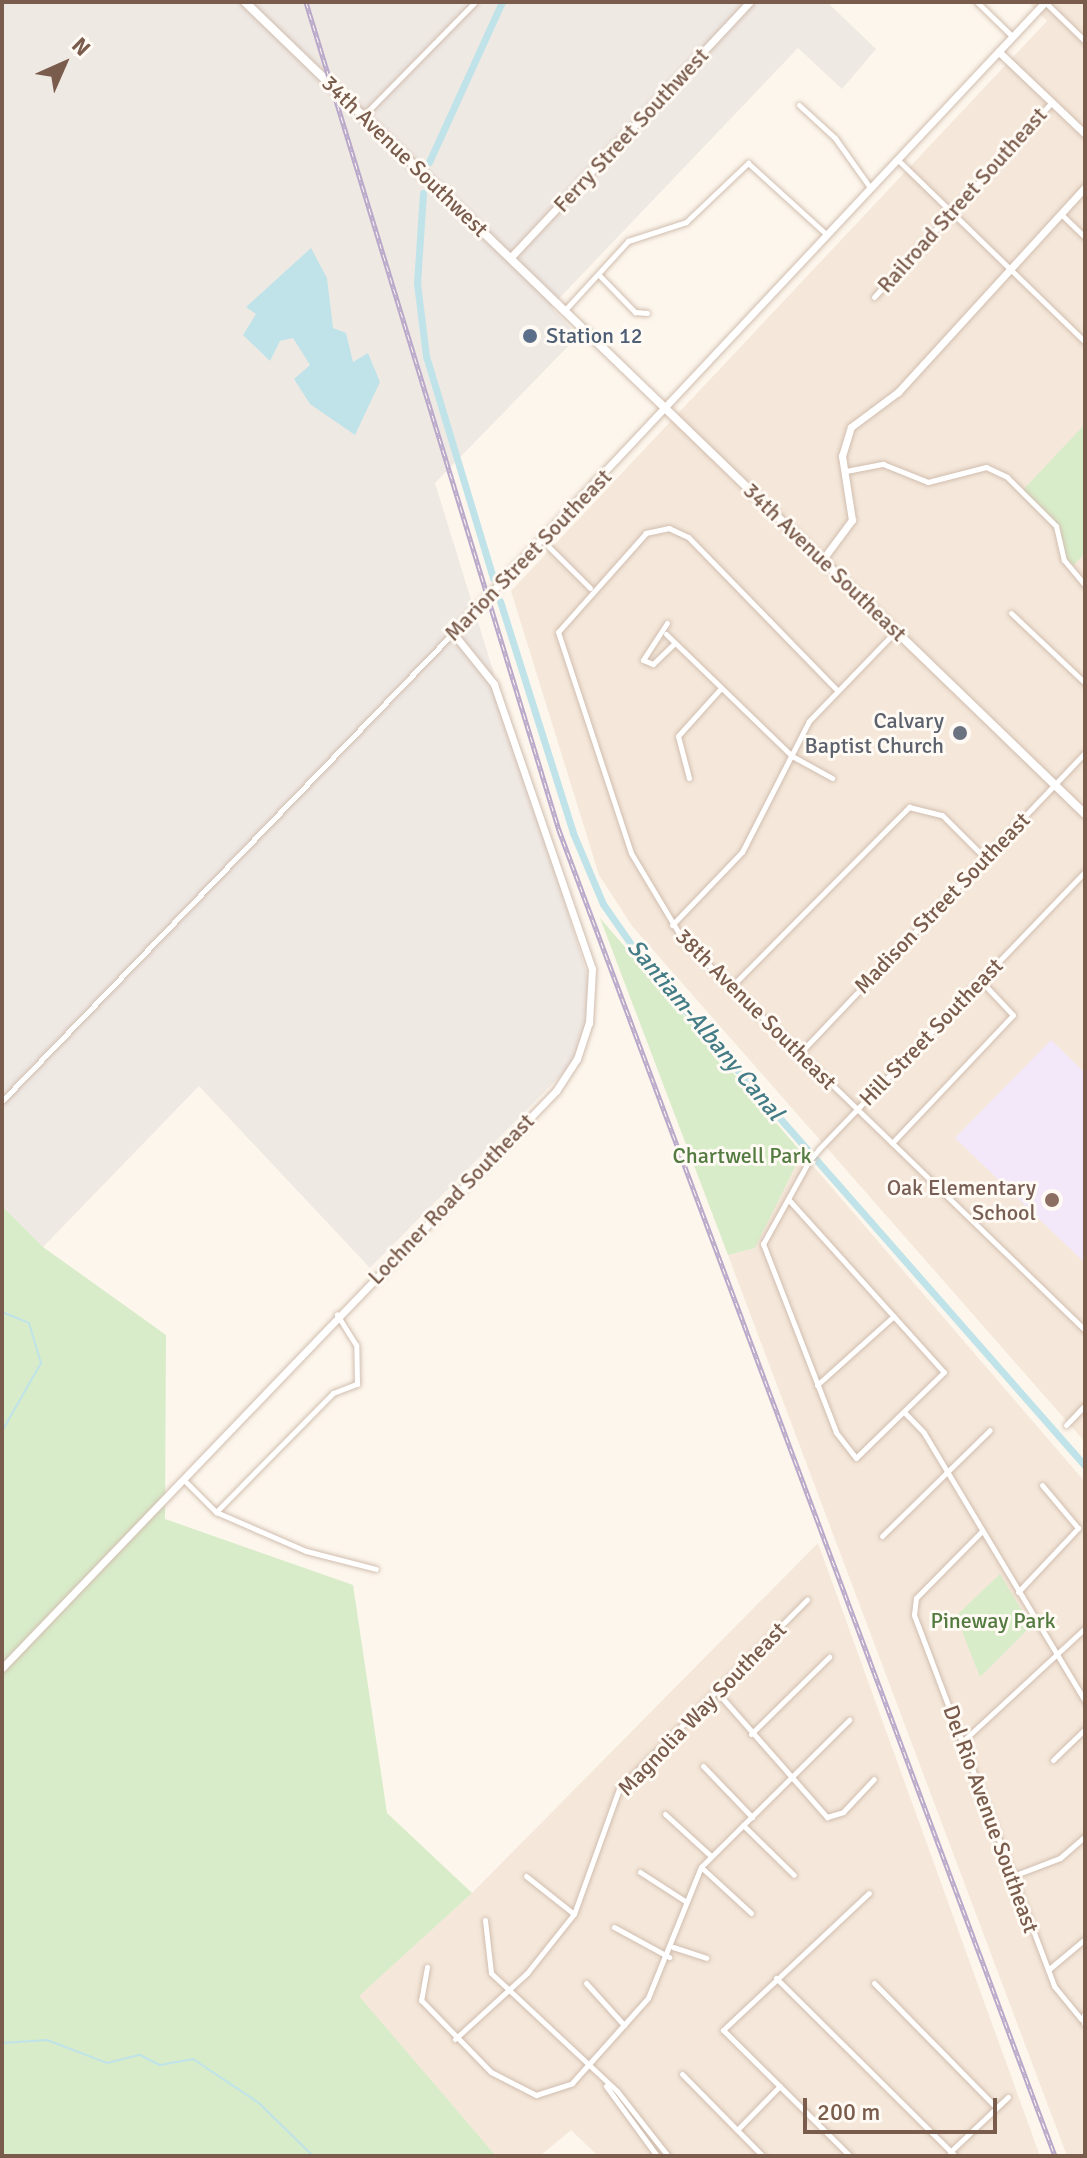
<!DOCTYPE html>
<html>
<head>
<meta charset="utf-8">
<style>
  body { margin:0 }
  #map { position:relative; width:1087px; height:2158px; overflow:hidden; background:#fdf6ec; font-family:Signika,sans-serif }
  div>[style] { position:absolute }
  .residential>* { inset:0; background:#f5e8da }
  .industrial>* { inset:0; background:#efe9e4 }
  .education>* { inset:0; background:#f3e8fa }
  .green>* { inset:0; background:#d8ecc9 }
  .water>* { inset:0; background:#bfe3e8 }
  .stream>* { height:2px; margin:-1px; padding:0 1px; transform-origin:1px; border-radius:1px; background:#bfe3e8 }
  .canal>* { height:7px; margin:-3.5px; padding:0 3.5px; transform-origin:3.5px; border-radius:3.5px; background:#bfe3e8 }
  .roads { filter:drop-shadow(0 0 2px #d1beb0) drop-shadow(0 0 2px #d1beb0) }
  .minor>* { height:5px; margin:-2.5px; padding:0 2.5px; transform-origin:2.5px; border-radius:2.5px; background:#fff }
  .tertiary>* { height:7px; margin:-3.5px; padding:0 3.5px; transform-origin:3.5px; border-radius:3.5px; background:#fff }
  .secondary>* { height:8px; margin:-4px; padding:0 4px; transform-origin:4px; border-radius:4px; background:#fff }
  .rail>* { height:5px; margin-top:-2.5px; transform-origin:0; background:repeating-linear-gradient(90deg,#fffaf3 0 6px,#b9a8c9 0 12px); box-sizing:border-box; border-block:2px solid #b9a8c9 }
  .dots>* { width:22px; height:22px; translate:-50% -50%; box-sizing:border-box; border:4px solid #fffaf3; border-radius:50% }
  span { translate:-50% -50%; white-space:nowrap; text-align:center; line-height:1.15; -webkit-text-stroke:6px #fffaf3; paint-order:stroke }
  .street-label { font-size:22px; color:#7a5c4d }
  .service-label { font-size:22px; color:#4e5e75 }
  .left { translate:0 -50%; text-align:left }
  .worship-label { font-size:22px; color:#5b616d }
  .right { translate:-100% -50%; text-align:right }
  .park-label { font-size:22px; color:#537a41 }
  .education-label { font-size:22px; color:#785e54 }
  .water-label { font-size:24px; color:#437c86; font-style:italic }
  .frame { position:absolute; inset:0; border:4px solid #7a5c4d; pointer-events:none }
  .north { position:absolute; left:24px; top:24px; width:80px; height:80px; -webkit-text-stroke:6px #fffaf3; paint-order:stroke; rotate:45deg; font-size:22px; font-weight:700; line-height:32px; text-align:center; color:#7a5c4d }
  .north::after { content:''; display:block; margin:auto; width:28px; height:36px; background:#7a5c4d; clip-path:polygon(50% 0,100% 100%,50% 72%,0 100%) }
  .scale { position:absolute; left:803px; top:2098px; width:194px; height:36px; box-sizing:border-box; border:4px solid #7a5c4d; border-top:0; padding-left:10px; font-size:24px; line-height:28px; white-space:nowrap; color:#7a5c4d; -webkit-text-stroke:6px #fffaf3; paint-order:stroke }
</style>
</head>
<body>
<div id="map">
  <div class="residential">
    <i style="clip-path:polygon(1028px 2px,1085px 2px,1085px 1442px,632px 926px,599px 875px,511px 591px,1047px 21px)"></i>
    <i style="clip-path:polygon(802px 1153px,1085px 1482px,1085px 2156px,1067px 2156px,728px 1255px,755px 1248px)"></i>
    <i style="clip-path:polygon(818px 1543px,1040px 2156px,598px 2156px,571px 2130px,540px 2156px,496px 2156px,358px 1996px,472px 1893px)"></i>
  </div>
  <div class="industrial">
    <i style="clip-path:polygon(2px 2px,827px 2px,876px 49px,842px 89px,798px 48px,551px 307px,578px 336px,435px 483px,589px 981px,588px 1028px,568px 1068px,370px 1268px,199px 1086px,43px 1247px,2px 1206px)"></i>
  </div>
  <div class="education">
    <i style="clip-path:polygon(1051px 1040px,1085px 1073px,1085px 1263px,955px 1138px)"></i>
  </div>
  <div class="green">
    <i style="clip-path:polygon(1085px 424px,1085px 553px,1069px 570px,1056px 526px,1022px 491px)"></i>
    <i style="clip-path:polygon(600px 918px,802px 1153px,755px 1248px,728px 1255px)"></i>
    <i style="clip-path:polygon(2px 1206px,43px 1247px,166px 1335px,165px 1519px,353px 1585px,387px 1813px,472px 1893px,359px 1996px,496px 2156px,2px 2156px)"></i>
    <i style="clip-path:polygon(1000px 1574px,1031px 1626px,980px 1677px,956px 1616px)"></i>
  </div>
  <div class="water">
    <i style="clip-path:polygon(311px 248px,327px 278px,333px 328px,346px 333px,353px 362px,368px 353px,380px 382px,355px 435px,310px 404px,294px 379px,310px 365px,293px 338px,280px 341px,270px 361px,243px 335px,256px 314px,246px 307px)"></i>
  </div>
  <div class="stream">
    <i style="left:2px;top:1312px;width:29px;rotate:22deg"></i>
    <i style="left:29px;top:1323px;width:42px;rotate:73.3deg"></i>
    <i style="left:41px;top:1363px;width:78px;rotate:119.8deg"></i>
    <i style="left:2px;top:2043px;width:45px;rotate:-3.8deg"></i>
    <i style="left:47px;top:2040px;width:64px;rotate:21deg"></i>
    <i style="left:107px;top:2063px;width:34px;rotate:-14deg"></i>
    <i style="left:140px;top:2055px;width:22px;rotate:27deg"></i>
    <i style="left:160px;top:2065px;width:34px;rotate:-10deg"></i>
    <i style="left:193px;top:2059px;width:79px;rotate:33.7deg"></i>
    <i style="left:259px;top:2103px;width:76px;rotate:44.5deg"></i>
  </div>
  <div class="canal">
    <i style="left:429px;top:162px;width:176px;rotate:-65.5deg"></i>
    <i style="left:423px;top:193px;width:90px;rotate:93.8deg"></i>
    <i style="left:417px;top:283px;width:74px;rotate:83deg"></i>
    <i style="left:426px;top:356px;width:232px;rotate:73.2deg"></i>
    <i style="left:500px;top:601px;width:243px;rotate:72.5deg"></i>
    <i style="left:573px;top:833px;width:77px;rotate:67.1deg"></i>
    <i style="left:603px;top:904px;width:77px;rotate:55.1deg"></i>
    <i style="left:647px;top:967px;width:664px;rotate:48.72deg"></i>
  </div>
  <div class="roads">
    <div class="minor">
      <i style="left:977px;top:2px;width:50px;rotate:44.2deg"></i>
      <i style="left:1045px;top:2px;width:56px;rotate:44.3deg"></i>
      <i style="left:799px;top:105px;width:49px;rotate:42.5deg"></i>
      <i style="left:835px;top:138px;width:59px;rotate:54.7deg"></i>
      <i style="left:364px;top:115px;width:158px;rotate:-45.5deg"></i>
      <i style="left:898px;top:160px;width:261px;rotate:44.2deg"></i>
      <i style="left:1061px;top:214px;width:33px;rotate:44deg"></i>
      <i style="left:599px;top:275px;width:52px;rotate:45.8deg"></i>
      <i style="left:635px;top:312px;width:12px;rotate:5deg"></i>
      <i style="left:874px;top:297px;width:263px;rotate:-47.6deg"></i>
      <i style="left:565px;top:310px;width:93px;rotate:-47.6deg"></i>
      <i style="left:628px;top:241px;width:61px;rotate:-18.1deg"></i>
      <i style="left:686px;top:222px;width:86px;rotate:-43.6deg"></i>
      <i style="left:748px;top:163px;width:104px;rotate:42.3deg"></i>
      <i style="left:846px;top:471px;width:38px;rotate:-11deg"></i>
      <i style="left:883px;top:464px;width:48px;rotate:21.8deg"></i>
      <i style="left:928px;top:482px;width:60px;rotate:-14.5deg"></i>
      <i style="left:986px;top:467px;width:23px;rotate:25deg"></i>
      <i style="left:1007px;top:477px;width:69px;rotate:45deg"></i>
      <i style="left:1056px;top:526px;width:35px;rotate:77deg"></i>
      <i style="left:1064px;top:560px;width:33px;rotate:50deg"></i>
      <i style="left:542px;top:540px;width:68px;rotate:45deg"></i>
      <i style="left:1011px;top:613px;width:102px;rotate:43.4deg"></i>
      <i style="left:667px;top:623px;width:44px;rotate:123deg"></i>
      <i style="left:643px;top:660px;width:11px;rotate:22deg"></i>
      <i style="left:653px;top:664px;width:30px;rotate:-44deg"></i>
      <i style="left:666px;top:634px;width:175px;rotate:44.1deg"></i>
      <i style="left:792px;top:756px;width:46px;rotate:28.8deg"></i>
      <i style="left:836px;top:689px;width:212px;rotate:-134.2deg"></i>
      <i style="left:688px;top:537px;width:21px;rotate:-155deg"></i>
      <i style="left:669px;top:528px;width:24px;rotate:168deg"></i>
      <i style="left:646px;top:533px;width:132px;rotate:131.6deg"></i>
      <i style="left:558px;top:632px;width:233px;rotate:71.7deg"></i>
      <i style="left:631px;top:853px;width:101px;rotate:59.1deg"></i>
      <i style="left:683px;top:940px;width:560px;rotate:44.13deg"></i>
      <i style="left:689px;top:778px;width:43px;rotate:-104.7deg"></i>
      <i style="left:678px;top:736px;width:64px;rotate:-48.1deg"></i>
      <i style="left:672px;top:925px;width:101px;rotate:-46.2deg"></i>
      <i style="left:742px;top:852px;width:147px;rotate:-62.9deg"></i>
      <i style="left:809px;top:721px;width:125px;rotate:-46deg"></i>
      <i style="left:730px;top:988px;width:255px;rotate:-45.3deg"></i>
      <i style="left:909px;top:807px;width:34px;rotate:14deg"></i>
      <i style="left:942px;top:815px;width:61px;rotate:45deg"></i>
      <i style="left:799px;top:1054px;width:415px;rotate:-46.5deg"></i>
      <i style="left:2px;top:1101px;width:650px;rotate:-46.06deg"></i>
      <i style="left:892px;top:1143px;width:176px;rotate:-46.6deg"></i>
      <i style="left:1013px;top:1015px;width:48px;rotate:-133.3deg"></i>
      <i style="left:788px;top:1199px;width:233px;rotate:48deg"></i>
      <i style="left:944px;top:1372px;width:123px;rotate:135.7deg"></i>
      <i style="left:856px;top:1458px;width:33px;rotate:-128deg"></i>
      <i style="left:836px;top:1432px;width:202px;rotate:-111.2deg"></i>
      <i style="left:763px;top:1244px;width:95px;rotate:-61deg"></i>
      <i style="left:809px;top:1161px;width:16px;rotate:-50deg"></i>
      <i style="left:819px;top:1149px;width:384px;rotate:-46.2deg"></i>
      <i style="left:817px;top:1385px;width:103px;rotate:-41.9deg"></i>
      <i style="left:904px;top:1412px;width:29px;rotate:46deg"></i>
      <i style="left:924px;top:1433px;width:313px;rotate:59deg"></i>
      <i style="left:1066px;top:1425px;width:28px;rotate:-46deg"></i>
      <i style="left:183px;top:1479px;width:47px;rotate:45deg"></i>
      <i style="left:216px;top:1512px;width:167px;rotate:-45.5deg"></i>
      <i style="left:333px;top:1393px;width:26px;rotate:-21deg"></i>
      <i style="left:357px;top:1384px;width:39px;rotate:-91deg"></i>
      <i style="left:356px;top:1345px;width:36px;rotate:-122deg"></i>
      <i style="left:216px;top:1512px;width:98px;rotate:23.4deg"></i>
      <i style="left:306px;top:1551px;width:72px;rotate:14.4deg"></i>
      <i style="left:982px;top:1531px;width:94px;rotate:134.6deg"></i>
      <i style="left:916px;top:1598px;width:17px;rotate:97deg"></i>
      <i style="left:914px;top:1615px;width:397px;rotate:69.3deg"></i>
      <i style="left:1054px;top:1986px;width:43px;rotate:50.7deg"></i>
      <i style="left:882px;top:1536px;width:151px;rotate:-44.5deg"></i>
      <i style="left:1018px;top:1592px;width:88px;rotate:-46.8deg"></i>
      <i style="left:1078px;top:1528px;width:56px;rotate:-129.9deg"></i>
      <i style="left:717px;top:1692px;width:167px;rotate:48.7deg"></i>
      <i style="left:827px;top:1817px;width:17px;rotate:-17deg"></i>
      <i style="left:843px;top:1812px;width:45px;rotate:-46.8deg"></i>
      <i style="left:751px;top:1734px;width:110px;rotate:-44.6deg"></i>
      <i style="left:963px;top:1741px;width:166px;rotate:-42.8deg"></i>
      <i style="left:1053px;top:1760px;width:45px;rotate:-44.1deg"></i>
      <i style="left:703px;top:1766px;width:71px;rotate:46.1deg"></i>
      <i style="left:665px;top:1814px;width:62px;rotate:42.4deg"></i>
      <i style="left:743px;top:1825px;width:71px;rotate:44.4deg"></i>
      <i style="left:701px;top:1867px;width:68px;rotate:42.6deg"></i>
      <i style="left:640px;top:1872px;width:54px;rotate:32.8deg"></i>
      <i style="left:526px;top:1876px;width:61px;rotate:38.4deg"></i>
      <i style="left:1013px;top:1876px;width:50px;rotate:-21deg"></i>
      <i style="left:1060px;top:1858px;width:33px;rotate:-41deg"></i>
      <i style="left:485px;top:1920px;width:53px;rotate:83.5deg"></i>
      <i style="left:491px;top:1973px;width:173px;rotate:43.1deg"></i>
      <i style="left:617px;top:2091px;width:83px;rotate:51.9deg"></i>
      <i style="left:614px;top:1927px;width:63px;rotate:28.6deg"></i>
      <i style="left:673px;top:1947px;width:35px;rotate:18deg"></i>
      <i style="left:427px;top:1967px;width:34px;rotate:100deg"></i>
      <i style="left:421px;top:2000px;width:100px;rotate:45.8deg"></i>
      <i style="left:491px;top:2072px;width:51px;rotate:27.1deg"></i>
      <i style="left:536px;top:2095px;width:38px;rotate:-18deg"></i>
      <i style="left:572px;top:2083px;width:114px;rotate:-48.2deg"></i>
      <i style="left:648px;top:1998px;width:141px;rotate:-68deg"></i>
      <i style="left:701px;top:1867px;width:209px;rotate:-44.8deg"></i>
      <i style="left:1048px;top:1970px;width:48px;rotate:-40deg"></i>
      <i style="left:776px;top:1978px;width:252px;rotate:44.8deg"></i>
      <i style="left:586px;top:1983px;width:57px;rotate:47.9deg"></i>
      <i style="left:874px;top:1983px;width:173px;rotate:45.5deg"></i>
      <i style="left:455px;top:2039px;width:98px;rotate:-42.5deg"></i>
      <i style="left:527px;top:1973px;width:75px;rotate:-51.5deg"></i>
      <i style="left:574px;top:1914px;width:133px;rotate:-70.2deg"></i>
      <i style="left:619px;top:1789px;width:267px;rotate:-45.2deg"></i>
      <i style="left:682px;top:2074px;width:115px;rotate:45.4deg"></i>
      <i style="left:606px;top:2086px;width:87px;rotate:53.9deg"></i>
      <i style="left:738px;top:2129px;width:60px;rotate:-45.7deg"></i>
      <i style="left:950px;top:2152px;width:80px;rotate:-43.5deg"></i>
      <i style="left:850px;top:2156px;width:179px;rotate:-135.2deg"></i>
      <i style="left:723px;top:2030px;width:200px;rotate:-43.2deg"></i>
    </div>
    <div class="tertiary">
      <i style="left:999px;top:52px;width:119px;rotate:43.6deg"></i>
      <i style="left:511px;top:257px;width:349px;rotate:-46.9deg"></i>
      <i style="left:823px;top:559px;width:49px;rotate:-53.4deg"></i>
      <i style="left:852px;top:520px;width:65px;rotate:-98.9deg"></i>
      <i style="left:842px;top:456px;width:30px;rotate:-73deg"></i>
      <i style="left:851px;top:427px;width:59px;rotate:-36.7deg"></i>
      <i style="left:898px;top:392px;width:277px;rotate:-47.6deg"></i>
      <i style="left:2px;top:1668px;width:800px;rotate:-46.17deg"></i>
      <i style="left:556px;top:1091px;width:38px;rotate:-57deg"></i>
      <i style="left:577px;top:1059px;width:38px;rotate:-72deg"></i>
      <i style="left:589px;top:1023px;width:54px;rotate:-86.8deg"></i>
      <i style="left:592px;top:969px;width:301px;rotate:-109deg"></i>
      <i style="left:494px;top:684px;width:65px;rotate:-128.8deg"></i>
      <i style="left:453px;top:633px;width:865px;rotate:-46.83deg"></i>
      <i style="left:1085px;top:2015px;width:8px;rotate:90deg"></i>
    </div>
    <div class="secondary">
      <i style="left:245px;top:2px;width:1168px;rotate:44.03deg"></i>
    </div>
  </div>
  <div class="rail">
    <i style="left:306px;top:2px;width:866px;rotate:73.01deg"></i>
    <i style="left:559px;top:830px;width:1416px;rotate:69.49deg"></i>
  </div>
  <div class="dots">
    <i style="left:530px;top:336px;background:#5c6f8a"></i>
    <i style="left:960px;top:733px;background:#6b7280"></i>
    <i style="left:1052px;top:1200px;background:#8d6e63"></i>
  </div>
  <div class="street-label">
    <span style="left:631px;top:130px;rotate:-47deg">Ferry Street Southwest</span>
    <span style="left:405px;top:156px;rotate:44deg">34th Avenue Southwest</span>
    <span style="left:962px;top:200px;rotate:-48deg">Railroad Street Southeast</span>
    <span style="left:528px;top:555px;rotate:-46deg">Marion Street Southeast</span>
    <span style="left:825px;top:562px;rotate:44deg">34th Avenue Southeast</span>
    <span style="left:942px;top:903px;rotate:-46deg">Madison Street Southeast</span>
    <span style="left:756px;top:1009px;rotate:45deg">38th Avenue Southeast</span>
    <span style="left:931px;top:1032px;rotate:-46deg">Hill Street Southeast</span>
    <span style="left:451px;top:1199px;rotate:-46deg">Lochner Road Southeast</span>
    <span style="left:702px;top:1709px;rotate:-46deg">Magnolia Way Southeast</span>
    <span style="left:991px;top:1819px;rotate:70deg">Del Rio Avenue Southeast</span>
  </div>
  <div class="service-label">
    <span class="left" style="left:546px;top:336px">Station 12</span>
  </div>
  <div class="worship-label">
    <span class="right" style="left:944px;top:733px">Calvary<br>Baptist Church</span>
  </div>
  <div class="park-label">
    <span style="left:742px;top:1156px">Chartwell Park</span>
    <span style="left:993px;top:1621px">Pineway Park</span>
  </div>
  <div class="education-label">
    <span class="right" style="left:1036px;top:1200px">Oak Elementary<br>School</span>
  </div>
  <div class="water-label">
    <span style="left:705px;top:1030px;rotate:50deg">Santiam-Albany Canal</span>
  </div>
  <div class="frame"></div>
  <div class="north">N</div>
  <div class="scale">200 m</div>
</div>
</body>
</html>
